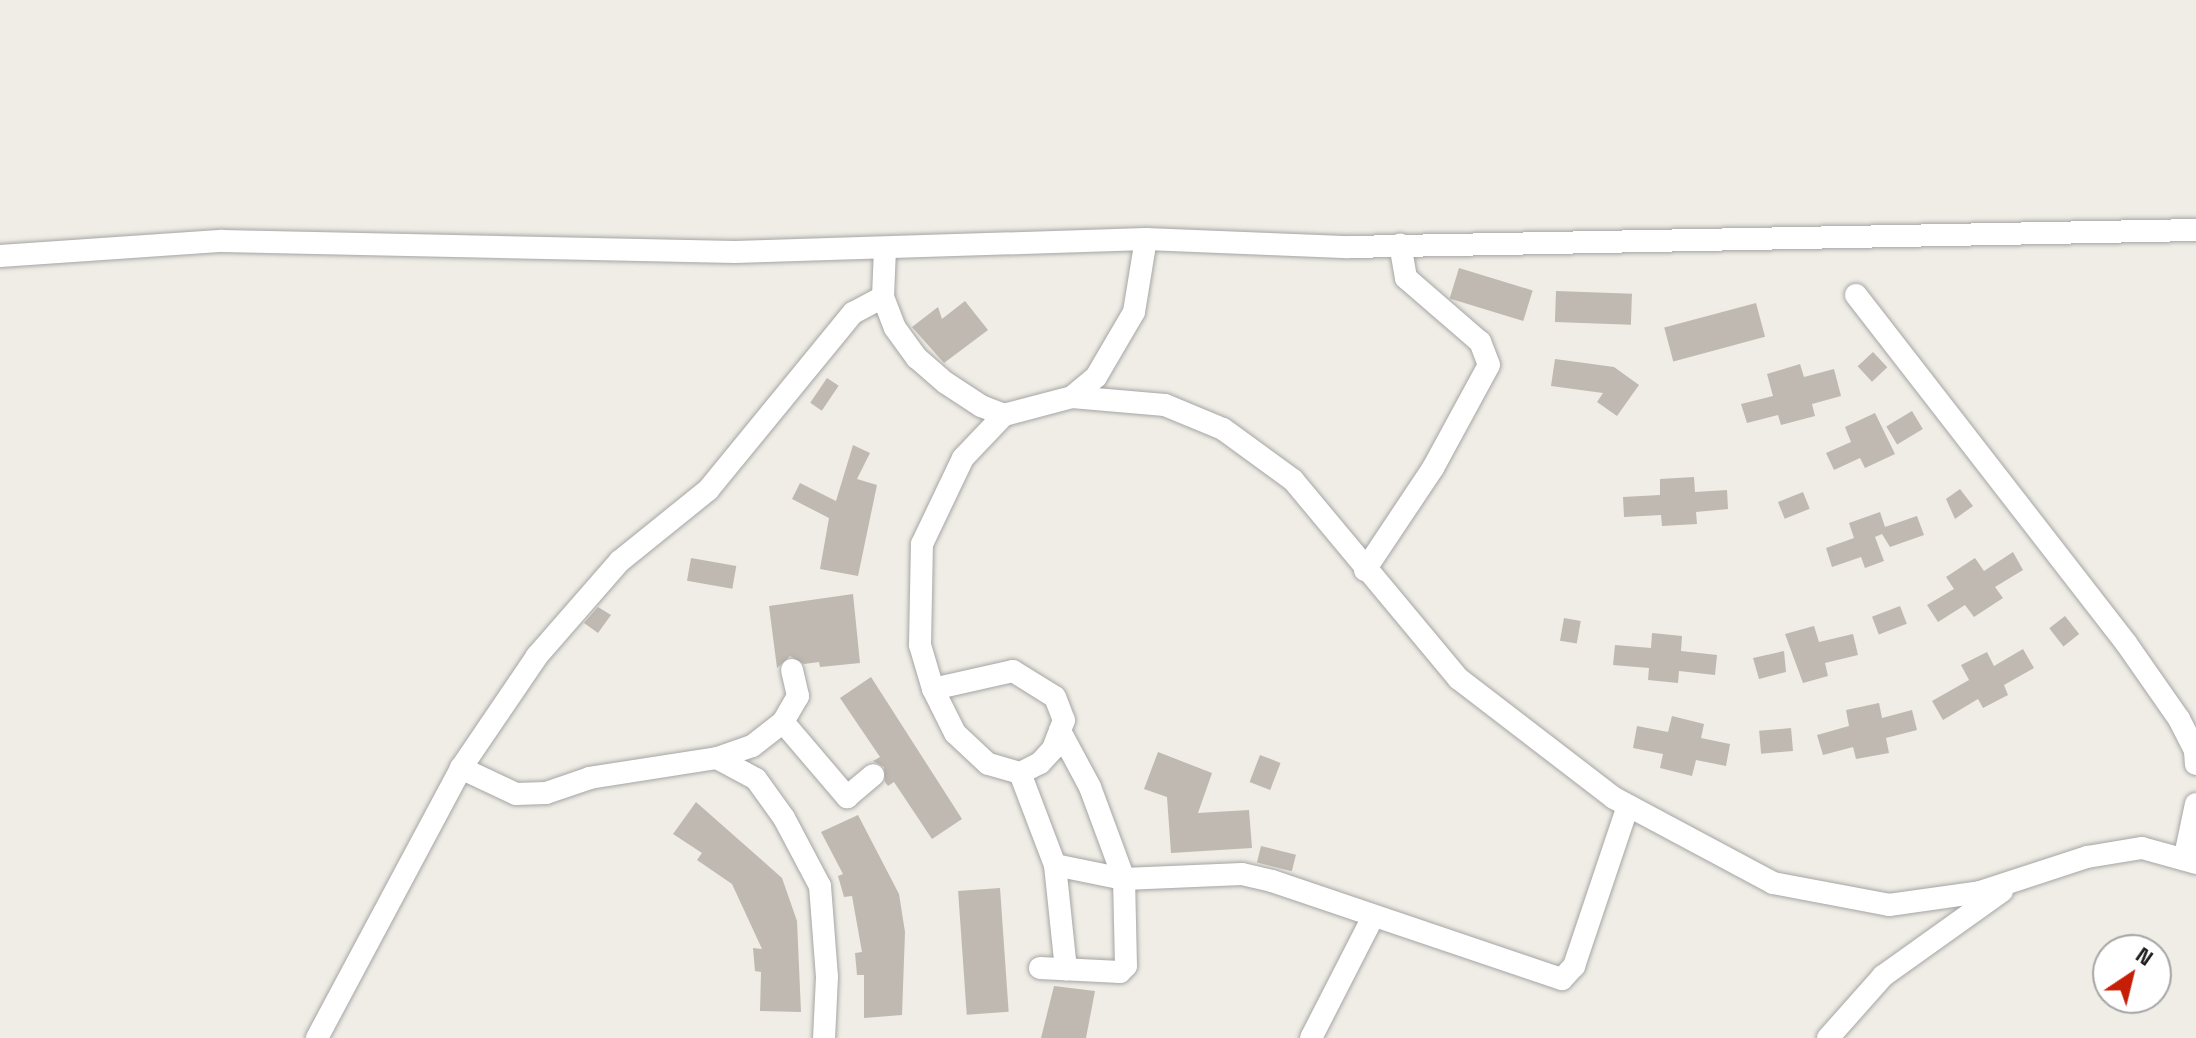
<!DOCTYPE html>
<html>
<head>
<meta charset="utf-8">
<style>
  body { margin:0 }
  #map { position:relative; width:2196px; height:1038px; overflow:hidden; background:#efede5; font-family:"Space Grotesk",sans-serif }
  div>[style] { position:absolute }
  .building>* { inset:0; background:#bfb9b1; transform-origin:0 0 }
  .roads { filter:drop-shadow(0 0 2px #a5a5a5) drop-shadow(0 0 2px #a5a5a5) }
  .minor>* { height:22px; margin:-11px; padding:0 11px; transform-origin:11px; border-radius:11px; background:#fff }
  span { translate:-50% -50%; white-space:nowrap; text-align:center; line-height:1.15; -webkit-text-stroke:8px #fff; paint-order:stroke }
  .north { position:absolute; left:2092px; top:934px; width:80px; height:80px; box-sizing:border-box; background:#fff; border:2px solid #a5a5a5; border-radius:50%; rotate:35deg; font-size:22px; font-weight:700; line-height:32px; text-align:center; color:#1e1e1e }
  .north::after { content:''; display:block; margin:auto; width:28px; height:36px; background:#c71e06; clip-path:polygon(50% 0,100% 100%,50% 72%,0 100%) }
</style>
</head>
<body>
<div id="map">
  <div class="building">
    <i style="left:1459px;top:268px;width:77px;height:32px;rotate:17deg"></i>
    <i style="left:1556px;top:291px;width:76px;height:31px;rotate:2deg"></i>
    <i style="clip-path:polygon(965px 301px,988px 330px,944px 363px,912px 327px,938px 307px,942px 319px)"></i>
    <i style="left:1756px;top:303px;width:35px;height:95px;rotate:75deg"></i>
    <i style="left:1873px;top:352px;width:21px;height:21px;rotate:47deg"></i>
    <i style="clip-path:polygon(1555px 359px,1614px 367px,1639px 385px,1617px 416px,1597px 402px,1603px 393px,1551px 386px)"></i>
    <i style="clip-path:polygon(1800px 364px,1804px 377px,1834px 369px,1841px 396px,1812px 404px,1815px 416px,1781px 425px,1778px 415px,1747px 423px,1741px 404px,1773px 396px,1767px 374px)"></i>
    <i style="left:827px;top:378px;width:14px;height:30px;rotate:34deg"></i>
    <i style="left:1912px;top:411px;width:21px;height:30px;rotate:59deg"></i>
    <i style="clip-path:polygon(1875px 413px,1895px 454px,1865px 468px,1860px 458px,1834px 470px,1826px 453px,1851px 442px,1845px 427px)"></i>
    <i style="clip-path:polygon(853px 445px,870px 453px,857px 479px,877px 485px,858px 576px,820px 569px,829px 518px,792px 499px,800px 483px,836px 501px)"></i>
    <i style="clip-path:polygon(1694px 477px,1695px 492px,1727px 490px,1728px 509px,1696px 512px,1697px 524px,1662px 526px,1661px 515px,1624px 517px,1623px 497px,1660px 495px,1660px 479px)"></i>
    <i style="clip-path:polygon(1960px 489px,1973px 506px,1955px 519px,1946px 499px)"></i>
    <i style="left:1803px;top:492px;width:18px;height:27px;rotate:68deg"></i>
    <i style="clip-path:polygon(1880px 512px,1885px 527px,1917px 516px,1924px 535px,1890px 547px,1882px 534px,1875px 537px,1884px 561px,1865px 568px,1861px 557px,1832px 567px,1826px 548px,1854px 538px,1849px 523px)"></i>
    <i style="clip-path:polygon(2013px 552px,2023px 570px,1995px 587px,2003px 598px,1974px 617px,1965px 605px,1938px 622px,1927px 605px,1954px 589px,1946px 577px,1975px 558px,1984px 571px)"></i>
    <i style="left:691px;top:558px;width:46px;height:23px;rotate:10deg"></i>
    <i style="clip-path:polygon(853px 594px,860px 663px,820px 667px,819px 662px,804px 664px,790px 656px,777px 668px,769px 606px)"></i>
    <i style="left:1900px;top:606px;width:19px;height:30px;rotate:69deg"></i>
    <i style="clip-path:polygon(598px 607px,611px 615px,598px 633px,584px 623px)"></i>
    <i style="left:2065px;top:616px;width:23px;height:20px;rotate:52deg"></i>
    <i style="left:1564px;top:618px;width:17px;height:23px;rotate:10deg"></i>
    <i style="clip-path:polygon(1814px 626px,1819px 642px,1853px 634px,1858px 655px,1825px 663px,1828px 676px,1803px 683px,1785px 634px)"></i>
    <i style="clip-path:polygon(1652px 633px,1682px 636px,1681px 651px,1717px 655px,1715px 675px,1679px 671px,1678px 683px,1648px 680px,1649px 668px,1613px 665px,1615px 645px,1651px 648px)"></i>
    <i style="clip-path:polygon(2023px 649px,2034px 668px,2004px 685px,2008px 695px,1983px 708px,1978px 699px,1943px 720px,1932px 701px,1969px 680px,1961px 665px,1987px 652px,1994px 666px)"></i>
    <i style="clip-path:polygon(1784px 651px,1786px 672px,1759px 679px,1753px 658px)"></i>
    <i style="clip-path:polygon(871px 677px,962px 819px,932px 839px,894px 782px,888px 786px,885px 782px,884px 767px,873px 761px,880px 757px,840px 698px)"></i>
    <i style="clip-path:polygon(1879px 703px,1882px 718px,1912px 710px,1917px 730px,1886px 738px,1889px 753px,1856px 759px,1853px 747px,1823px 755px,1817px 735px,1849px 726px,1846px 710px)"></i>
    <i style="clip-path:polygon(1672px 716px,1704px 724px,1701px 738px,1730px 744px,1726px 766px,1696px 760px,1692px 776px,1660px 768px,1663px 754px,1633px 748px,1637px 726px,1668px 732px)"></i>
    <i style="left:1791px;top:728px;width:23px;height:32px;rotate:85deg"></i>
    <i style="clip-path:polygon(1158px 752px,1212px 773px,1198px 813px,1249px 810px,1252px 848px,1171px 853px,1167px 797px,1144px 789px)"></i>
    <i style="left:1260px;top:755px;width:22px;height:29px;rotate:21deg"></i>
    <i style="clip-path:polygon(696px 802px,782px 878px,797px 921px,801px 1012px,760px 1011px,761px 972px,755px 971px,753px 948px,762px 949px,732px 884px,697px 860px,702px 853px,673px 834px)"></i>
    <i style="clip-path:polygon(858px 815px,899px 894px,905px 932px,902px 1015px,864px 1018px,864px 975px,857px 975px,855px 953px,862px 952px,852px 896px,844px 897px,838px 876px,843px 874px,821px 832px)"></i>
    <i style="left:1261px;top:846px;width:36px;height:17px;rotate:14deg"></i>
    <i style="left:1000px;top:888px;width:124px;height:42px;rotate:86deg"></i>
    <i style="clip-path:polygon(1054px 986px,1095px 991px,1086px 1038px,1041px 1038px)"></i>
  </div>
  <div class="roads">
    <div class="minor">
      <i style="left:885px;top:249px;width:48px;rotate:92.4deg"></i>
      <i style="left:883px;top:297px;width:33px;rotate:69deg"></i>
      <i style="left:895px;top:328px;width:37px;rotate:54deg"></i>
      <i style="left:917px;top:358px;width:38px;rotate:41deg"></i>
      <i style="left:946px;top:383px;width:42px;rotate:33.3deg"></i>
      <i style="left:981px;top:406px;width:25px;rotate:21deg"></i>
      <i style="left:1004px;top:415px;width:70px;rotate:-14.8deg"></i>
      <i style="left:1072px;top:397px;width:31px;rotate:-40deg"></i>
      <i style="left:1096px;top:377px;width:75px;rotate:-59.7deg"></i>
      <i style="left:1134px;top:312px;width:74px;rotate:-80.7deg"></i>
      <i style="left:0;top:256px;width:223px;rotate:-3.9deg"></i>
      <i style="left:222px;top:241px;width:513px;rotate:1.23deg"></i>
      <i style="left:735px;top:252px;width:411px;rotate:-1.8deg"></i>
      <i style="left:1146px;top:239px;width:203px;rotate:2.3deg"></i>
      <i style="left:1349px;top:247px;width:847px;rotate:-1.15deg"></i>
      <i style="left:1856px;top:295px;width:440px;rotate:52.2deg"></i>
      <i style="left:2126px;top:643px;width:93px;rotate:55.1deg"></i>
      <i style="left:2179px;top:719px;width:36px;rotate:63deg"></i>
      <i style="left:2195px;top:751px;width:13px;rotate:86deg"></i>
      <i style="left:1072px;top:397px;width:93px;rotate:4.9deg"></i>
      <i style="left:1165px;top:405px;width:63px;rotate:22.5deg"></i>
      <i style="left:1223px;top:429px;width:87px;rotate:36.1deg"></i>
      <i style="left:1293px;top:480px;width:259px;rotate:50.2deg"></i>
      <i style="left:1459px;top:679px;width:195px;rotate:37.5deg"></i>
      <i style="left:1614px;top:798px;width:180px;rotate:28.1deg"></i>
      <i style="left:1773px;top:883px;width:118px;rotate:10.7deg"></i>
      <i style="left:1889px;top:905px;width:92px;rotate:-8.1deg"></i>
      <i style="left:1980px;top:892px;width:113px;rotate:-18.1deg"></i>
      <i style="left:2087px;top:857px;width:56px;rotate:-9.3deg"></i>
      <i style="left:2142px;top:848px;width:56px;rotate:15.5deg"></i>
      <i style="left:1365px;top:570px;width:123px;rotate:-56.3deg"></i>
      <i style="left:1433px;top:468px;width:117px;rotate:-61.5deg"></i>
      <i style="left:1489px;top:365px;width:25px;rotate:-111deg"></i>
      <i style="left:1480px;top:342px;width:98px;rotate:-139.1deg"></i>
      <i style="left:1406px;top:278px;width:34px;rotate:-100deg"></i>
      <i style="left:792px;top:670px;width:27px;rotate:77deg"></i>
      <i style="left:798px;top:696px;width:30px;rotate:120deg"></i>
      <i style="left:783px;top:722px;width:39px;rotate:142deg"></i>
      <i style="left:752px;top:746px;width:37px;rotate:161deg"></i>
      <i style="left:717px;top:758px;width:129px;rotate:171.1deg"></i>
      <i style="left:590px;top:778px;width:46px;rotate:161.2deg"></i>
      <i style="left:546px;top:793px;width:30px;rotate:178deg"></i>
      <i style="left:516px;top:794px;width:61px;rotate:-154.7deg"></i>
      <i style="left:461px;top:768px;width:135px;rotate:-55.8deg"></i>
      <i style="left:537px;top:656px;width:126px;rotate:-48.9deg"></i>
      <i style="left:620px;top:561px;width:113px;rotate:-38.9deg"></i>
      <i style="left:708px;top:490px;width:229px;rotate:-50.7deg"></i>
      <i style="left:853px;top:313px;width:34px;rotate:-28deg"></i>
      <i style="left:933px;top:689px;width:82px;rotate:-12.7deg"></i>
      <i style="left:1013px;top:671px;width:49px;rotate:31.8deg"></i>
      <i style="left:1055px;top:697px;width:25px;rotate:69deg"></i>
      <i style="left:1064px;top:720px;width:31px;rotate:111deg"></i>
      <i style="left:1053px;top:749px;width:19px;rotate:133deg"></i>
      <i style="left:1040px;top:763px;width:22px;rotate:153deg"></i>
      <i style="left:1020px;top:773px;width:33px;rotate:-164deg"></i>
      <i style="left:988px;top:764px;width:45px;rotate:-136.8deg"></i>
      <i style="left:955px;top:733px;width:49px;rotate:-116.6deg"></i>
      <i style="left:933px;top:689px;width:46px;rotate:-106.5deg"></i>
      <i style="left:920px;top:645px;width:101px;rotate:-88.9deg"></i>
      <i style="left:922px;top:544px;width:95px;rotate:-64.5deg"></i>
      <i style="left:963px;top:458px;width:59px;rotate:-46.4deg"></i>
      <i style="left:783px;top:722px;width:99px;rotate:49.5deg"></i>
      <i style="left:847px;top:797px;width:34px;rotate:-40deg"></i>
      <i style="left:717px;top:758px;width:44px;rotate:28.3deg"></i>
      <i style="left:756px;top:779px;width:48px;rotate:54.3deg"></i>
      <i style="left:784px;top:818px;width:77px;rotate:62.1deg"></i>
      <i style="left:820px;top:886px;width:91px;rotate:85.6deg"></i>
      <i style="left:827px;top:977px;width:61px;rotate:92.8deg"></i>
      <i style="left:1020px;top:773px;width:98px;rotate:69.2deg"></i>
      <i style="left:1055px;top:865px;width:105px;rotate:84deg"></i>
      <i style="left:2185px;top:856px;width:53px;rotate:-78.1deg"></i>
      <i style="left:1055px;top:865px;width:70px;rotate:11.5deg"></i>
      <i style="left:1124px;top:879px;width:118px;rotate:-2.4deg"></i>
      <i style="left:1242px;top:874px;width:31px;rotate:13deg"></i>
      <i style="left:1272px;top:881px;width:306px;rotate:18.7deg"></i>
      <i style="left:1562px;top:979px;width:18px;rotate:-47deg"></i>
      <i style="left:1574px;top:966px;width:169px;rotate:-71.4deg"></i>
      <i style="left:1040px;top:968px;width:80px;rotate:2.9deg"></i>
      <i style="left:1120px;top:972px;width:8px;rotate:-45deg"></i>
      <i style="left:1126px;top:966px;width:87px;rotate:-91.3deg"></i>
      <i style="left:1124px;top:879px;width:98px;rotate:-110.3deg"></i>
      <i style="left:1090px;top:787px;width:64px;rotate:-118.2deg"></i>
      <i style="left:317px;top:1038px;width:306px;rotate:-61.9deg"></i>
      <i style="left:1311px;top:1038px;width:134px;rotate:-62.9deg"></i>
      <i style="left:1828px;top:1038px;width:83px;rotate:-48.4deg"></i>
      <i style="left:1883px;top:976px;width:146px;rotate:-35.5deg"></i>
    </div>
  </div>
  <div class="north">N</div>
</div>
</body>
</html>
